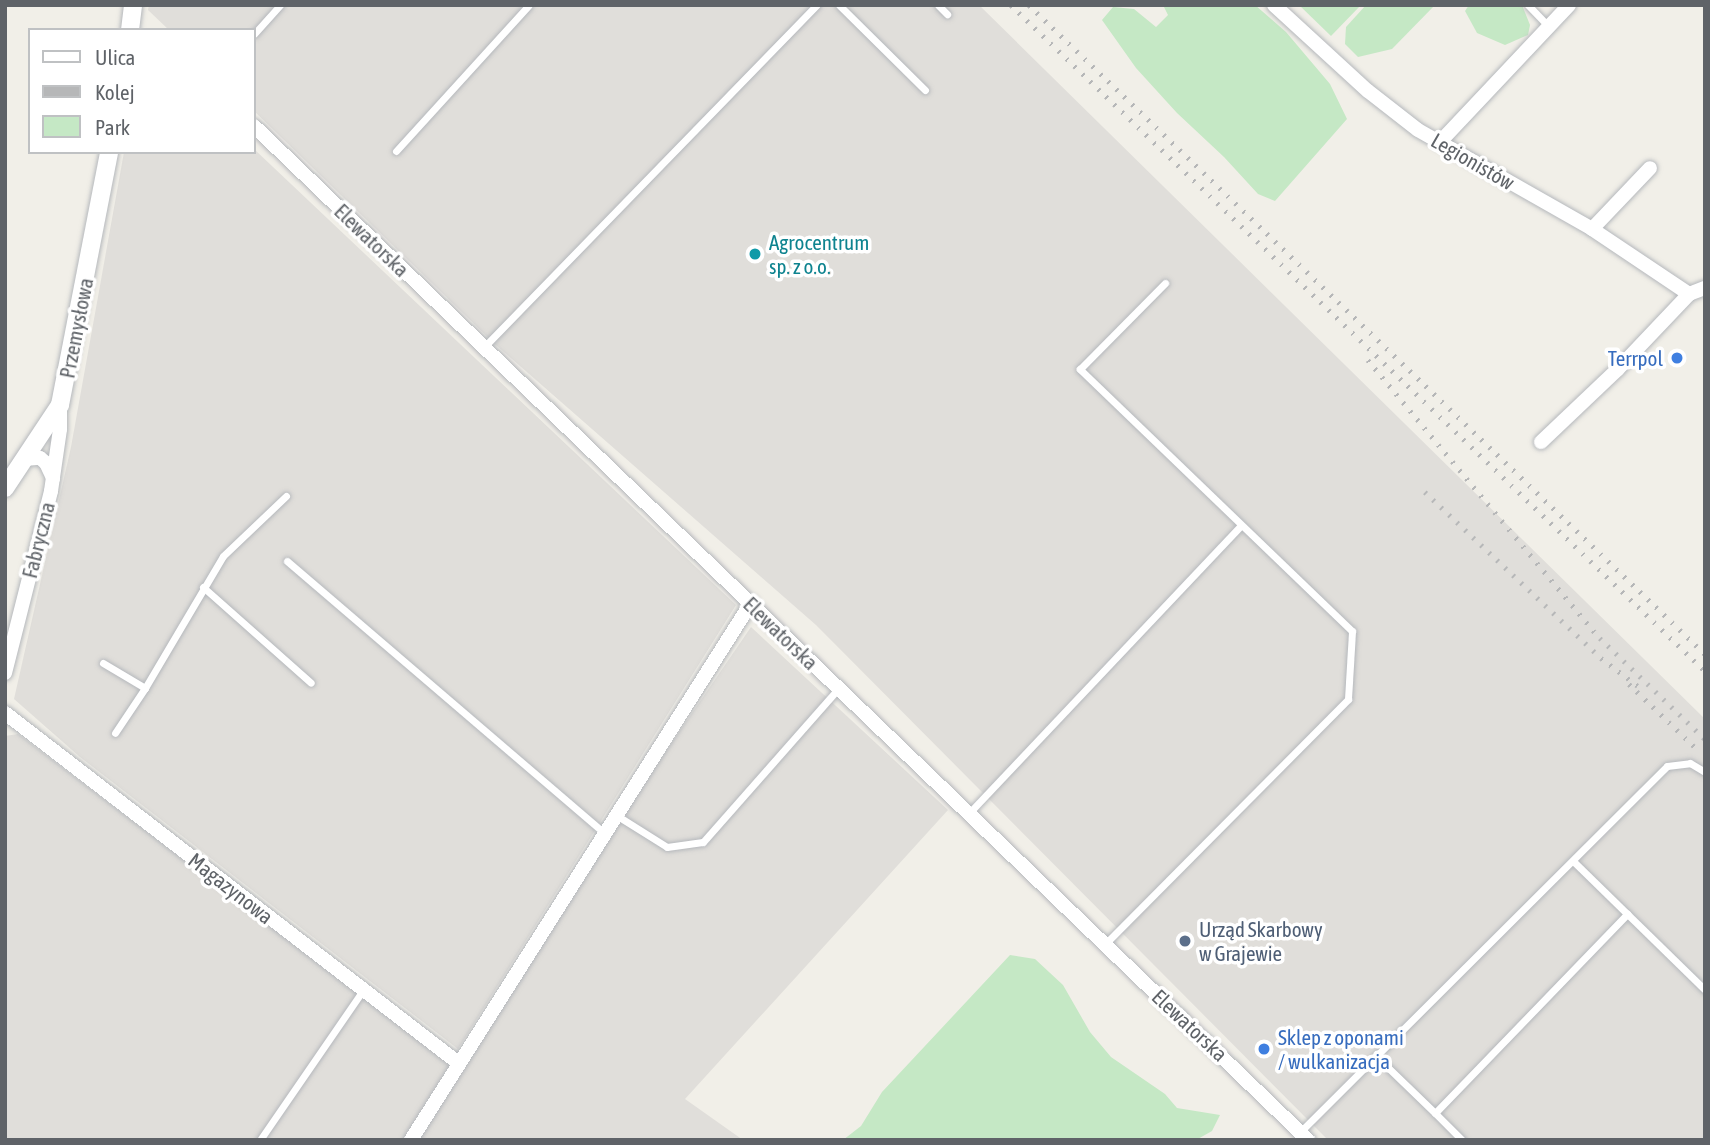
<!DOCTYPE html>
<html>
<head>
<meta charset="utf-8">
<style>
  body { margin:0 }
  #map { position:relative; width:1710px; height:1145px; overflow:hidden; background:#f1efe8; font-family:"Asap Condensed",sans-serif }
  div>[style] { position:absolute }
  .industrial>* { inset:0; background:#e0deda }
  .green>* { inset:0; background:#c5e8c5 }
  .roads { filter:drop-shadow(0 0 2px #b5b8bc) drop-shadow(0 0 2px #b5b8bc) }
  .service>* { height:7px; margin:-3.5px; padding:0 3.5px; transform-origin:3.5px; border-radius:3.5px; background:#fff }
  .minor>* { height:14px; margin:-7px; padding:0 7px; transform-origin:7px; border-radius:7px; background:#fff }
  .tertiary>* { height:18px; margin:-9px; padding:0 9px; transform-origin:9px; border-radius:9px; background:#fff }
  .rail>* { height:4.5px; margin-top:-2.25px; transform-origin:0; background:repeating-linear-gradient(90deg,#b6b7b8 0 2px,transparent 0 11px) }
  .dots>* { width:19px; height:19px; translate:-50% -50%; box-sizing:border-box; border:4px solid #fff; border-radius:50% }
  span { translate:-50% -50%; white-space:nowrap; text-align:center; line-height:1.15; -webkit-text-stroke:7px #fff; paint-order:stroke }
  .street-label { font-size:21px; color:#5f6368 }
  .culture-label { font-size:21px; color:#0d838f }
  .left { translate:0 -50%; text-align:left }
  .shop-label { font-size:21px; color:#366cbe }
  .right { translate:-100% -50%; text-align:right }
  .service-label { font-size:21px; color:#4e5e75 }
  .frame { position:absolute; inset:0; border:7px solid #5f6368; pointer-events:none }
  .legend { position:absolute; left:28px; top:28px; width:228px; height:126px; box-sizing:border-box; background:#fff; border:2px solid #bfc1c3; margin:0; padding:9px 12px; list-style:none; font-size:21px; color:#5f6368 }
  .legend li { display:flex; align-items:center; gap:14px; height:35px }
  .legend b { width:35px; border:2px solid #bfc1c3 }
</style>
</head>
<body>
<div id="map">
  <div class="industrial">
    <i style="clip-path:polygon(149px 5px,979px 5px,1705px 719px,1705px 1140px,1328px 1140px,816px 625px,496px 345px,254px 111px,254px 30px,169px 30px,148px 10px)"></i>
    <i style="clip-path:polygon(254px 149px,736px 605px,458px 1049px,80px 757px,14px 699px,71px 447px,124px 152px,254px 152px)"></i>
    <i style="clip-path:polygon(751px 627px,948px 810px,685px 1099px,743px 1140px,5px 1140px,5px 736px,18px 734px,452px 1064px)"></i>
  </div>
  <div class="green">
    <i style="clip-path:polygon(1163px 5px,1255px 5px,1286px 32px,1330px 84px,1347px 119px,1275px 201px,1258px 194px,1224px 157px,1177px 113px,1136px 68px,1102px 20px,1113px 7px,1134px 9px,1156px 27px,1168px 15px)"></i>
    <i style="clip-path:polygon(1299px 5px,1361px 5px,1331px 36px)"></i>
    <i style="clip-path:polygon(1366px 5px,1435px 5px,1392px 49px,1358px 57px,1345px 44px,1346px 27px)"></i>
    <i style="clip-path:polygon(1469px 5px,1522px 5px,1530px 25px,1528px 35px,1505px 45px,1477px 33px,1465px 11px)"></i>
    <i style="clip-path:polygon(1010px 955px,1035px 959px,1063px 985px,1090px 1032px,1111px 1057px,1165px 1094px,1177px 1108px,1220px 1115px,1212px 1131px,1196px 1140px,843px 1140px,861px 1126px,882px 1092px)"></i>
  </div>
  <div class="roads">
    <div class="service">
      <i style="left:839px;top:5px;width:121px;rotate:44.7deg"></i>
      <i style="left:938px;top:5px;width:13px;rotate:45deg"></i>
      <i style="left:1528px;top:5px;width:30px;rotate:46deg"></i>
      <i style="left:254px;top:34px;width:39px;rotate:-48deg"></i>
      <i style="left:396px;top:151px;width:197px;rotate:-47.7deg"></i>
      <i style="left:484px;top:347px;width:477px;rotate:-45.8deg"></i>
      <i style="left:287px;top:561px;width:418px;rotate:40.6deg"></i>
      <i style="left:203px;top:587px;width:144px;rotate:41.6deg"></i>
      <i style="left:103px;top:663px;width:49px;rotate:30.8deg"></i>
      <i style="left:145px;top:688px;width:54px;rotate:123.7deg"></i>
      <i style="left:145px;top:688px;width:153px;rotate:-59.4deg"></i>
      <i style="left:223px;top:556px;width:87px;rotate:-43.6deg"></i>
      <i style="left:969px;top:813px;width:396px;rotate:-46.6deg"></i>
      <i style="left:616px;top:815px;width:60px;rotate:32.1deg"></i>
      <i style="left:667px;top:847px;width:36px;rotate:-8deg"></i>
      <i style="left:703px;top:842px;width:205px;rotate:-48.6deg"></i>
      <i style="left:1573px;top:861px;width:185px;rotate:44.3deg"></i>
      <i style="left:1105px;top:944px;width:345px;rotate:-45.2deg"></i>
      <i style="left:1348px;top:699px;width:68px;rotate:-86.6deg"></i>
      <i style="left:1352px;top:631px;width:378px;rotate:-136.1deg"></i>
      <i style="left:1080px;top:369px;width:121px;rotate:-45.3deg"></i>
      <i style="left:1376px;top:1056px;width:82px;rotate:44deg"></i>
      <i style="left:1300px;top:1132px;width:518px;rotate:-44.92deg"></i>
      <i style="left:1667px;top:766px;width:23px;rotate:-7deg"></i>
      <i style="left:1690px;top:763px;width:17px;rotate:31deg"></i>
      <i style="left:260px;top:1140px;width:182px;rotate:-55.5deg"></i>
      <i style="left:1462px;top:1140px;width:38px;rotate:-135deg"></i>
      <i style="left:1435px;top:1113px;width:277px;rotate:-46deg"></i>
    </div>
    <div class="minor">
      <i style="left:1274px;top:5px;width:127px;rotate:42.5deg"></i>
      <i style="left:1368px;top:91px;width:63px;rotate:38deg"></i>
      <i style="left:1418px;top:130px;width:200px;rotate:29.6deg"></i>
      <i style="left:1592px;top:229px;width:117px;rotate:33.8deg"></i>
      <i style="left:254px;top:126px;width:1463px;rotate:43.89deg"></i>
      <i style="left:1440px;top:142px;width:188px;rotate:-46.7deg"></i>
      <i style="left:1592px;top:229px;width:84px;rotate:-46.4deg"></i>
      <i style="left:1541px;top:442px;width:105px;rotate:-43.5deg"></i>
      <i style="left:1617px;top:370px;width:105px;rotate:-46.5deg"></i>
      <i style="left:1689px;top:294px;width:17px;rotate:-21deg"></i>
      <i style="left:24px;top:459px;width:16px;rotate:-4deg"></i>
      <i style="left:40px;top:458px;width:8px;rotate:40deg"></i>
      <i style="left:46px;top:463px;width:17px;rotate:65deg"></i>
      <i style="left:5px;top:673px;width:188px;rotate:-75.8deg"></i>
      <i style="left:51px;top:491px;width:63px;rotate:-81.7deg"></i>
      <i style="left:60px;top:429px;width:24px;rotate:-90deg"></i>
      <i style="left:5px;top:713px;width:571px;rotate:37.67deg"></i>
      <i style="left:411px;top:1140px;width:636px;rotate:-57.66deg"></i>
    </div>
    <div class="tertiary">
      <i style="left:130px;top:30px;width:25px;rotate:-83deg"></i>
      <i style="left:5px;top:488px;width:100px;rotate:-56.5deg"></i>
      <i style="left:60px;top:405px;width:258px;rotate:-79deg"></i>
    </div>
  </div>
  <div class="rail">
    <i style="left:1011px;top:5px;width:962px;rotate:43.82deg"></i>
    <i style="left:1029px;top:5px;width:937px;rotate:43.83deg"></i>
    <i style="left:1368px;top:360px;width:362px;rotate:50.2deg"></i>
    <i style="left:1600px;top:638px;width:146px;rotate:43.9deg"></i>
    <i style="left:1425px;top:492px;width:242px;rotate:43.3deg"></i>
    <i style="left:1601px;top:658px;width:46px;rotate:37.1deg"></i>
    <i style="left:1629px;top:684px;width:93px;rotate:43.7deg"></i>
  </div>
  <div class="dots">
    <i style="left:755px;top:254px;background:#0f9aa8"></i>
    <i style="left:1677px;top:358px;background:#3f7fe0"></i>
    <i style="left:1185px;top:941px;background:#5c6f8a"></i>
    <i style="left:1264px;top:1049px;background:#3f7fe0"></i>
  </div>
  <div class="street-label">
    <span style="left:1473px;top:161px;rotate:30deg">Legionistów</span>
    <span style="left:372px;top:240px;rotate:44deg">Elewatorska</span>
    <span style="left:76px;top:328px;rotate:-79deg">Przemysłowa</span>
    <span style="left:38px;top:540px;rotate:-76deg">Fabryczna</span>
    <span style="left:781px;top:633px;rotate:44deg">Elewatorska</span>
    <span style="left:231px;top:888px;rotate:38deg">Magazynowa</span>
    <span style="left:1190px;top:1025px;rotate:43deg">Elewatorska</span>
  </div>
  <div class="culture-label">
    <span class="left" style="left:769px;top:254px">Agrocentrum<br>sp. z o.o.</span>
  </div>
  <div class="shop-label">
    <span class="right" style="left:1663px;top:358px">Terrpol</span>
    <span class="left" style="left:1278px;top:1049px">Sklep z oponami<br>/ wulkanizacja</span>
  </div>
  <div class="service-label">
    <span class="left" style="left:1199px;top:941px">Urząd Skarbowy<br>w Grajewie</span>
  </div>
  <div class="frame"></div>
  <ul class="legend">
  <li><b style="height:9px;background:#fff"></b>Ulica</li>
  <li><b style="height:9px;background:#b6b7b8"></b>Kolej</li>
  <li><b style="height:19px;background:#c5e8c5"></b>Park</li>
  </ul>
</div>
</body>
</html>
